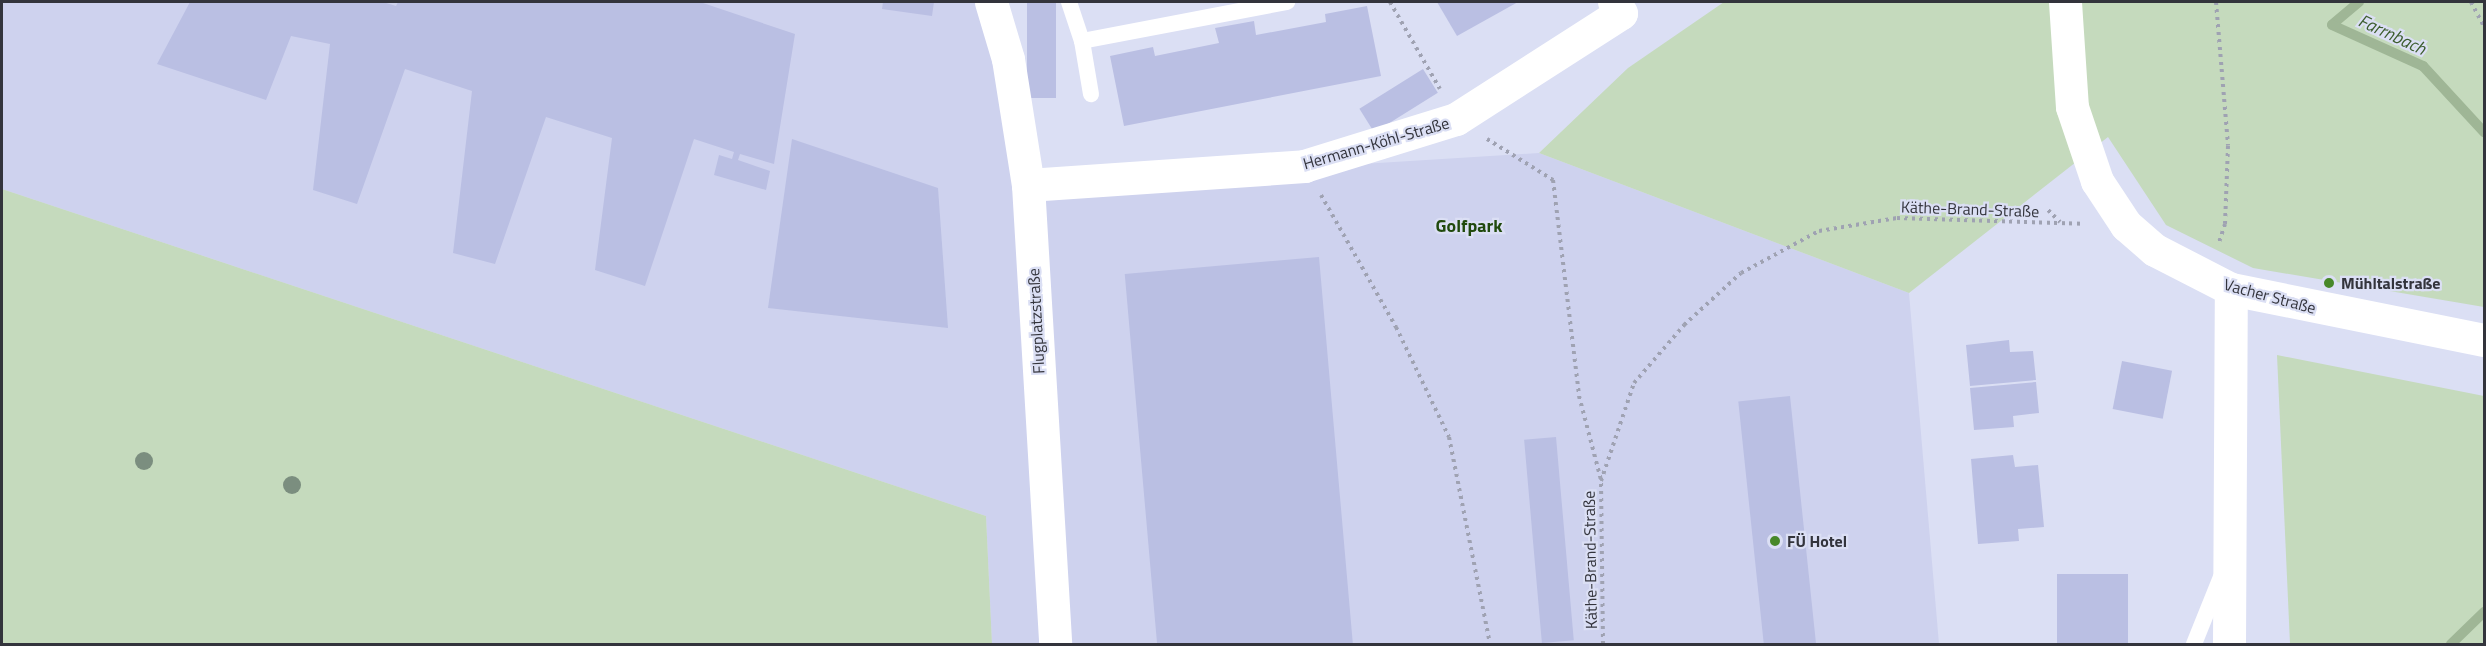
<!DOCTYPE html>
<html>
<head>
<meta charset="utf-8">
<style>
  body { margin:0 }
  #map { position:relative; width:2486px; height:646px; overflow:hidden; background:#dbdff4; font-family:"Titillium Web",sans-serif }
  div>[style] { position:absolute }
  .built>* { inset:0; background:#ced2ee }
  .green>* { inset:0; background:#c5dabd }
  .stream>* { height:10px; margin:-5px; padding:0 5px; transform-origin:5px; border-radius:5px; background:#9fb696 }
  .building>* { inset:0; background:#babfe3; transform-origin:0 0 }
  .path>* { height:4px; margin-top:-2px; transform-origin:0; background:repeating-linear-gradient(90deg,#9fa2b2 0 3px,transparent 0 7.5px) }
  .lane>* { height:16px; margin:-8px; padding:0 8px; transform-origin:8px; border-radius:8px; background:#fff }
  .street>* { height:33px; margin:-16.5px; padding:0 16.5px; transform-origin:16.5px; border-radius:16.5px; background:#fff }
  .secondary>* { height:33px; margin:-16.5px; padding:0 16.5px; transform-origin:16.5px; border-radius:16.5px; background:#fff }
  .trees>* { width:18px; height:18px; margin:-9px; border-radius:50%; background:#7b8e7f }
  .dots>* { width:16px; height:16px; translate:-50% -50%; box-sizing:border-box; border:3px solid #dbdff4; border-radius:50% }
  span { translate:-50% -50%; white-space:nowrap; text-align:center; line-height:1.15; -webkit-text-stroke:4.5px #dbdff4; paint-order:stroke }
  .street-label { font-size:16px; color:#33343c }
  .poi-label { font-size:16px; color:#33343c; font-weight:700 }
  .left { translate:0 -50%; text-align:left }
  .water-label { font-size:18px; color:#3c5d2e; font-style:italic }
  .neighbourhood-label { font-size:18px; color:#214a0d; font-weight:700 }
  .frame { position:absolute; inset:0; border:3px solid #33343c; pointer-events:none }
</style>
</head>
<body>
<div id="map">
  <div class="built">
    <i style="clip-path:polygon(2px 2px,991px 2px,1028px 185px,1539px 153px,1909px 293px,1939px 644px,992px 644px,986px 516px,2px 189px)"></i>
  </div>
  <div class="green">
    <i style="clip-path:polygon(1724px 2px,2484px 2px,2484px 307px,2253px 268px,2166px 225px,2108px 137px,1909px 293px,1539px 153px,1628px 68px)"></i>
    <i style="clip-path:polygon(2px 189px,986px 516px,992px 644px,2px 644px)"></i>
    <i style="clip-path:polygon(2277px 355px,2484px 396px,2484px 644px,2290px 644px)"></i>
  </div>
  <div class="stream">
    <i style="left:2359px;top:2px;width:35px;rotate:140deg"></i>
    <i style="left:2332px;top:25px;width:100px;rotate:24.3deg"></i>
    <i style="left:2423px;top:66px;width:90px;rotate:47.3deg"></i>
    <i style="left:2451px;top:644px;width:46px;rotate:-44.1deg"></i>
  </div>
  <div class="building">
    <i style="clip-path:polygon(190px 2px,383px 2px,396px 6px,398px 2px,700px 2px,795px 34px,774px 164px,740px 154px,738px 160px,770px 171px,766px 190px,714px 175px,719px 155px,732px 159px,734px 152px,694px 139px,645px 286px,595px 270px,612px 138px,546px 117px,495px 264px,453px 253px,472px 91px,405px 69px,357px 204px,313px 190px,330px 44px,291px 36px,266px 100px,157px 64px)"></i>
    <i style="clip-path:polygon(883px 2px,934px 2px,932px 16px,882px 9px)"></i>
    <i style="left:1027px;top:2px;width:29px;height:96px"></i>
    <i style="clip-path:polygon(1437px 2px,1518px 2px,1457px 36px)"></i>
    <i style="clip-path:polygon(1367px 6px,1381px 76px,1124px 126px,1110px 56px,1153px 47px,1155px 56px,1219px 43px,1215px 28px,1254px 21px,1256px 35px,1326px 22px,1325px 14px)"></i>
    <i style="left:1423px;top:69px;width:28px;height:75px;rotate:58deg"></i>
    <i style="clip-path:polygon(792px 139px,938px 188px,948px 328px,768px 308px)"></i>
    <i style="left:1319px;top:257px;width:388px;height:195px;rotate:85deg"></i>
    <i style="clip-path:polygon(2009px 340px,2010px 352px,2033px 351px,2036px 380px,1970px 386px,1966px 345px)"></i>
    <i style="left:2122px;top:361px;width:51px;height:49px;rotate:11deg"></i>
    <i style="clip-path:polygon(2036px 382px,2039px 413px,2013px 416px,2014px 427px,1974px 430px,1970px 388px)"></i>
    <i style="left:1790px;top:396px;width:249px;height:52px;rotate:84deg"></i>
    <i style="left:1556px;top:437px;width:204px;height:32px;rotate:85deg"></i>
    <i style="clip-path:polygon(2013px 455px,2015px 467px,2038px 465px,2044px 527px,2018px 529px,2019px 541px,1978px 544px,1971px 459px)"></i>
    <i style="left:2057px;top:574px;width:71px;height:70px"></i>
  </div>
  <div class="path">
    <i style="left:1390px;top:2px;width:100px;rotate:60.1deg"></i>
    <i style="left:2216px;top:2px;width:144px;rotate:85.2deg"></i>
    <i style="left:2228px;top:146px;width:78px;rotate:92.2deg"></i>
    <i style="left:2225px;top:224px;width:22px;rotate:108deg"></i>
    <i style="left:2471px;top:2px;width:27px;rotate:62deg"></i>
    <i style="left:1487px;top:139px;width:78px;rotate:31.8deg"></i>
    <i style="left:1553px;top:180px;width:218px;rotate:83.1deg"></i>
    <i style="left:1579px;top:396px;width:87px;rotate:75.3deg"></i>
    <i style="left:1321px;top:195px;width:152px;rotate:60.4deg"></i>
    <i style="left:1396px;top:327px;width:122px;rotate:64.3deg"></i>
    <i style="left:1449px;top:437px;width:211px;rotate:78.8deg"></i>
    <i style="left:2048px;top:210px;width:17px;rotate:45deg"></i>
    <i style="left:1603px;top:644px;width:163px;rotate:-90.7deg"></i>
    <i style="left:1601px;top:481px;width:103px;rotate:-71.4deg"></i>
    <i style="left:1634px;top:383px;width:77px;rotate:-49.2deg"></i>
    <i style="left:1684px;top:325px;width:77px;rotate:-42.4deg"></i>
    <i style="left:1741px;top:273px;width:89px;rotate:-28.3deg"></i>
    <i style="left:1819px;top:231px;width:79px;rotate:-9.5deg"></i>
    <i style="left:1897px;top:218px;width:186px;rotate:1.8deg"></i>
  </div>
  <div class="lane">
    <i style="left:1069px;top:2px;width:41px;rotate:71.6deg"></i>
    <i style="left:1082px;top:41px;width:54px;rotate:80.4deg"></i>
    <i style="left:1082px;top:41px;width:209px;rotate:-10.8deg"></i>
    <i style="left:2194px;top:644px;width:72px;rotate:-68.1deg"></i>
  </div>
  <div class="street">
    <i style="left:991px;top:2px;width:59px;rotate:73.4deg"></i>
    <i style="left:1008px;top:59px;width:128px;rotate:81deg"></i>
    <i style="left:1028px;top:185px;width:460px;rotate:86.6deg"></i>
    <i style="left:1028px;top:185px;width:277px;rotate:-3.9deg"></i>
    <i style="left:1304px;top:166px;width:159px;rotate:-17.2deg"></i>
    <i style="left:1456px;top:119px;width:196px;rotate:-32.7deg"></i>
    <i style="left:1621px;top:13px;width:13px;rotate:-122deg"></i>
  </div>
  <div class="secondary">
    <i style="left:2065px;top:2px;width:105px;rotate:86.2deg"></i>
    <i style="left:2072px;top:107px;width:78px;rotate:71.3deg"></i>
    <i style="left:2097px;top:181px;width:53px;rotate:56.6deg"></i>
    <i style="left:2126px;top:225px;width:38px;rotate:41deg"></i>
    <i style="left:2155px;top:250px;width:85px;rotate:27.2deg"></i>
    <i style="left:2231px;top:289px;width:258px;rotate:11.4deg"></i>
    <i style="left:2229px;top:644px;width:355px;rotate:-89.7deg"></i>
  </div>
  <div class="trees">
    <i style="left:144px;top:461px"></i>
    <i style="left:292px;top:485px"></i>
  </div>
  <div class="dots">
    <i style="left:2329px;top:283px;background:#478829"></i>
    <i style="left:1775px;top:541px;background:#478829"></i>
  </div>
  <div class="street-label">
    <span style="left:1376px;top:143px;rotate:-16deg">Hermann-Köhl-Straße</span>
    <span style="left:1970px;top:209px;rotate:2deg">Käthe-Brand-Straße</span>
    <span style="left:2270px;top:296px;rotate:15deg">Vacher Straße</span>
    <span style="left:1036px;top:321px;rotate:-93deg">Flugplatzstraße</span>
    <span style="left:1590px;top:560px;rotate:-91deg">Käthe-Brand-Straße</span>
  </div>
  <div class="poi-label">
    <span class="left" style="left:2341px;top:283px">Mühltalstraße</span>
    <span class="left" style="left:1787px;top:541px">FÜ Hotel</span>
  </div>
  <div class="water-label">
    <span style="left:2392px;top:35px;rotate:25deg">Farrnbach</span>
  </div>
  <div class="neighbourhood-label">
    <span style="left:1469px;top:226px">Golfpark</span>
  </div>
  <div class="frame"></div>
</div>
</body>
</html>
